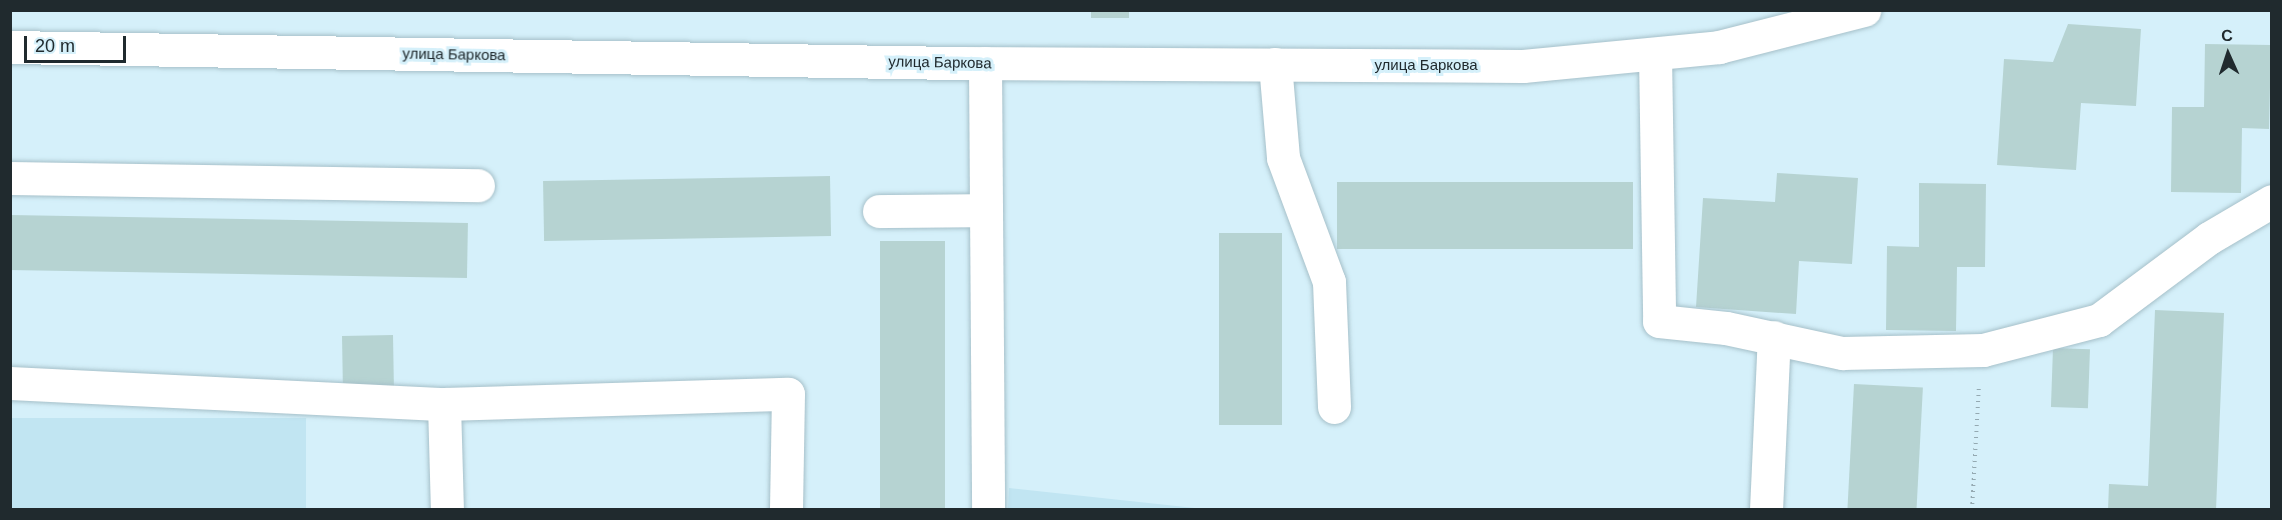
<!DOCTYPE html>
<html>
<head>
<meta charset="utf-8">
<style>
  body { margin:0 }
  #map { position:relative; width:2282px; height:520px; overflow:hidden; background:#d5f0fa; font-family:Helvetica,sans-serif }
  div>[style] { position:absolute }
  .built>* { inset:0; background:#c1e5f2; transform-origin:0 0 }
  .building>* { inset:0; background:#b6d3d2; transform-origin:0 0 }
  .path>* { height:4px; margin-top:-2px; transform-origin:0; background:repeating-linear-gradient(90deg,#94a9b1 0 1.5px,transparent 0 6px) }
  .roads { filter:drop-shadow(0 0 2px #a6c0c9) drop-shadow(0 0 2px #a6c0c9) }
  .minor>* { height:33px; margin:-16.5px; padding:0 16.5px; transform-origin:16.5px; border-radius:16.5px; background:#fff }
  .major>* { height:33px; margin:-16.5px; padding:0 16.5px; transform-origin:16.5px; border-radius:16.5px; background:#fff }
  span { translate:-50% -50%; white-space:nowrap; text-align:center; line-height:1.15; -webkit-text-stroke:6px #d5f0fa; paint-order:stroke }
  .street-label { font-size:15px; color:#202a2e }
  .frame { position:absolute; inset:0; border:12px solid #202a2e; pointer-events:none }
  .north { position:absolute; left:2198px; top:24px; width:60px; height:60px; -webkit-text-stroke:4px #d5f0fa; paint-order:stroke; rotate:357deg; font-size:16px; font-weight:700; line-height:24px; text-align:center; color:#202a2e }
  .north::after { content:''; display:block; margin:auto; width:21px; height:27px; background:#202a2e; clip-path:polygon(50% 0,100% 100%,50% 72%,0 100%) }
  .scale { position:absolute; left:24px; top:36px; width:102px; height:27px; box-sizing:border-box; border:3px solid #202a2e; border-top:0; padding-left:8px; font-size:18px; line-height:21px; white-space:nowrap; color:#202a2e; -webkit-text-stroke:4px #d5f0fa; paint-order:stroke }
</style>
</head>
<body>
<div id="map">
  <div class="built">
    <i style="left:11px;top:418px;width:295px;height:91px"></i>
    <i style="clip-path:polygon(1009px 488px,1204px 509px,1008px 509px)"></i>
  </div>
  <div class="building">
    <i style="left:1091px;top:10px;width:38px;height:8px"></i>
    <i style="clip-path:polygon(2068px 24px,2141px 29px,2136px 106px,2081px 103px,2076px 170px,1997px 165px,2004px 59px,2053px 62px)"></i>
    <i style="clip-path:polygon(2205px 44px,2271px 45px,2269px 129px,2242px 128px,2241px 193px,2171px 192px,2172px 107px,2204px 107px)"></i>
    <i style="clip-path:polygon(1777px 173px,1858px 178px,1852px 264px,1799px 261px,1796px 314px,1696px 307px,1703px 198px,1775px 202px)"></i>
    <i style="left:830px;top:176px;width:60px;height:287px;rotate:89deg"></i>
    <i style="left:1633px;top:182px;width:67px;height:296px;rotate:90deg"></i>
    <i style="clip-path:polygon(1919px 183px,1986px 184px,1985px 267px,1957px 267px,1956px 331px,1886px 330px,1887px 246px,1919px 247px)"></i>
    <i style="left:10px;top:215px;width:458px;height:55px;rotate:1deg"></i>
    <i style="left:1219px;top:233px;width:63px;height:192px"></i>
    <i style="left:945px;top:241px;width:269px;height:65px;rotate:90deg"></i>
    <i style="clip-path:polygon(2155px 310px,2224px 313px,2216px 510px,2108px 510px,2109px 484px,2148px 486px)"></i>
    <i style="left:393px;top:335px;width:53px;height:51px;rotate:89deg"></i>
    <i style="left:2053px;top:348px;width:37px;height:59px;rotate:2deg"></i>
    <i style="left:1854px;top:384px;width:69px;height:126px;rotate:3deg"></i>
  </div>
  <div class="path">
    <i style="left:1972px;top:510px;width:126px;rotate:-86.8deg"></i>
  </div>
  <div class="roads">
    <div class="minor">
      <i style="left:1655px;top:54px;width:267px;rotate:89.1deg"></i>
      <i style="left:1659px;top:321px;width:67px;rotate:6deg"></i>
      <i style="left:1726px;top:328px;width:119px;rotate:12.2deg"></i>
      <i style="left:1842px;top:353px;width:141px;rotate:-1.2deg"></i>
      <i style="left:1983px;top:350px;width:120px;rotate:-14.5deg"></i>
      <i style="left:2099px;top:320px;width:137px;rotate:-36.7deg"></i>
      <i style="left:2209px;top:238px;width:73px;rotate:-30.4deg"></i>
      <i style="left:985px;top:63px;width:447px;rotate:89.6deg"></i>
      <i style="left:1275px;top:64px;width:94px;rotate:85.1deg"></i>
      <i style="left:1283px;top:158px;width:132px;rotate:69.6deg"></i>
      <i style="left:1329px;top:282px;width:125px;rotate:87.7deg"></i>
      <i style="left:10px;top:178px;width:468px;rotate:0.9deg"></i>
      <i style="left:879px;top:211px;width:106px;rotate:-0.5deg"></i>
      <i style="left:10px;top:383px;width:435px;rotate:2.8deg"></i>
      <i style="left:444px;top:404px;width:344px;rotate:-1.7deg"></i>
      <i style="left:788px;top:394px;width:116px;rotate:91deg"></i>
      <i style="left:444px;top:404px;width:106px;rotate:88.4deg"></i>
      <i style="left:1766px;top:510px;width:173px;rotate:-87.4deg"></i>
    </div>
    <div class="major">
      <i style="left:10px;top:47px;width:949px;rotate:0.97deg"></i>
      <i style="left:959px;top:63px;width:564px;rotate:0.3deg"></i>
      <i style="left:1523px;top:66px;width:197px;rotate:-5.5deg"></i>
      <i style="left:1719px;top:47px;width:150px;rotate:-14.3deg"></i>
    </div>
  </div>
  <div class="street-label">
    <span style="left:454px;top:54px;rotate:1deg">улица Баркова</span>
    <span style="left:940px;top:62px;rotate:1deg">улица Баркова</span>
    <span style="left:1426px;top:65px">улица Баркова</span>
  </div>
  <div class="frame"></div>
  <div class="north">С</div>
  <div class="scale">20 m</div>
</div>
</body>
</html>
